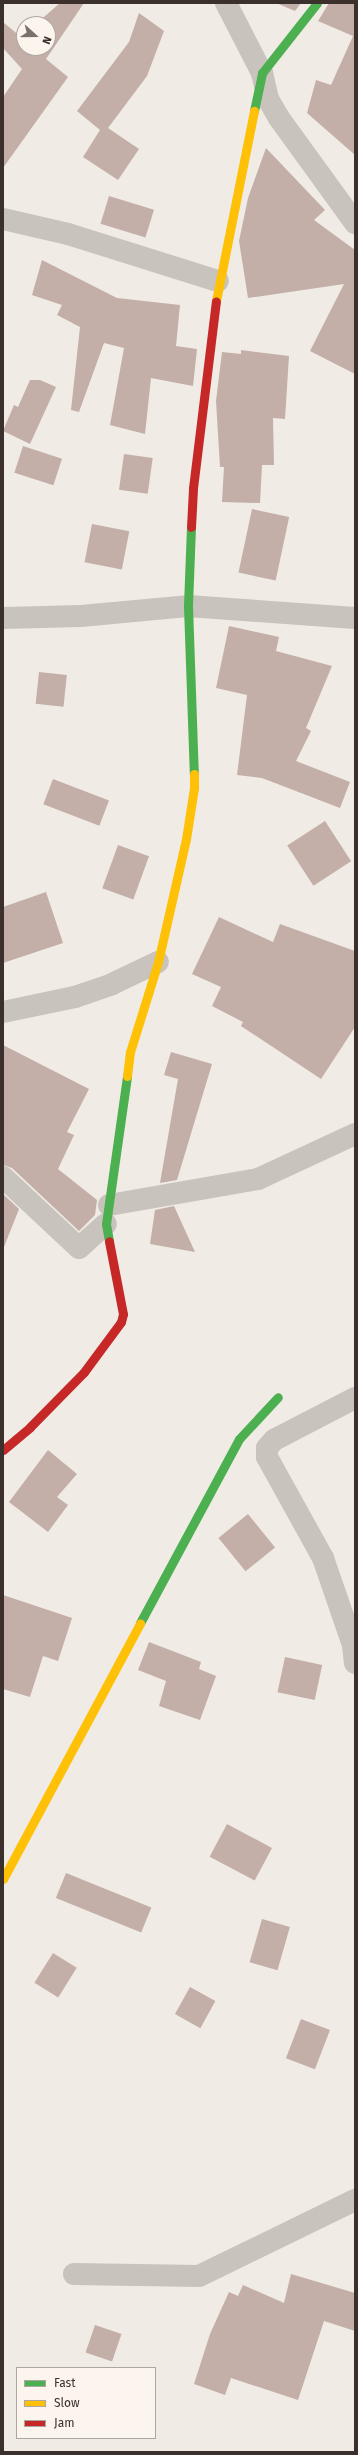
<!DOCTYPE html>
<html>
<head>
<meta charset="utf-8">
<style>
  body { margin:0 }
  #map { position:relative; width:358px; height:2455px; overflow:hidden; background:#f0ebe5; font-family:"Fira Sans",sans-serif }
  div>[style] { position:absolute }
  .building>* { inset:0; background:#c3afa7; transform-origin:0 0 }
  .street>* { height:22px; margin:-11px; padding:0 11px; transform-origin:11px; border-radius:11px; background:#c9c3be }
  .fast>* { height:9px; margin:-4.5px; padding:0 4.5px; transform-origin:4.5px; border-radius:4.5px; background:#4caf50 }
  .slow>* { height:9px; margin:-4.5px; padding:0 4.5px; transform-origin:4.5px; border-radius:4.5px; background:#ffc107 }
  .jam>* { height:9px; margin:-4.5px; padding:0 4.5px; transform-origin:4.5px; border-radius:4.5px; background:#c62828 }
  span { translate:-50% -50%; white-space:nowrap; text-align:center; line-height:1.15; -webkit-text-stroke:4px #fbf5ee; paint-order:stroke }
  .frame { position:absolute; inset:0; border:4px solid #3b302b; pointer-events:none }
  .legend { position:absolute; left:16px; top:2367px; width:140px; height:72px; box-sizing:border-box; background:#fbf5ee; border:1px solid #aea6a0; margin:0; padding:5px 7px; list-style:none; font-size:12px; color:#3b302b }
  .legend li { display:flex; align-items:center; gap:8px; height:20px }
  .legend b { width:20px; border:1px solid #aea6a0 }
  .north { position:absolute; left:16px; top:16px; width:40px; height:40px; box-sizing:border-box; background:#fbf5ee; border:1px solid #aea6a0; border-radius:50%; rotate:111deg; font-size:11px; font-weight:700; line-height:16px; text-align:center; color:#3b302b }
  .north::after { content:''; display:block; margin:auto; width:14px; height:18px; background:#7a716c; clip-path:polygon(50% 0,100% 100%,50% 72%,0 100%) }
</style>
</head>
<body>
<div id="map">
  <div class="building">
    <i style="clip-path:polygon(60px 3px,84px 3px,46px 59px,68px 77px,3px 168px,3px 97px,22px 69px,3px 48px,3px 22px,21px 37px,24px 34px,24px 48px,48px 48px,48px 24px,36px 24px)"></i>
    <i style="clip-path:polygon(276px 3px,301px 3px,295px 11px)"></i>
    <i style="clip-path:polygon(329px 3px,355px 3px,355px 155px,307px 113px,316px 80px,331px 85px,353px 36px,318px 21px)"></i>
    <i style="clip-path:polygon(139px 13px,164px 31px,147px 76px,108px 128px,139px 149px,118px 180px,83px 157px,100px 130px,77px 111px,129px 42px)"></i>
    <i style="clip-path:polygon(266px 148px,325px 210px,314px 220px,355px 250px,355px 374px,310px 351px,344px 284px,248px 298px,239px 241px,248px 198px)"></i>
    <i style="left:109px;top:196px;width:47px;height:29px;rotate:17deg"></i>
    <i style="clip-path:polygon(42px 260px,117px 298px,180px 305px,176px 346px,197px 349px,193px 386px,151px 378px,145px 434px,110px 425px,124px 348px,104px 343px,79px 412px,71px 410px,80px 327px,57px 315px,62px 305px,32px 295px)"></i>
    <i style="clip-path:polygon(241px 350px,289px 356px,285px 419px,273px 418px,274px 465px,262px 465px,260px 503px,222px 502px,224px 467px,220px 467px,216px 401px,222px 352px,241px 354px)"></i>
    <i style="clip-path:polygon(30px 380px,40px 380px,56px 387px,30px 444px,3px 431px,14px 405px,18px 407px)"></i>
    <i style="left:23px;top:446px;width:41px;height:28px;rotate:18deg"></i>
    <i style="left:124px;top:454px;width:29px;height:36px;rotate:8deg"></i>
    <i style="left:252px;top:509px;width:38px;height:65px;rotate:12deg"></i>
    <i style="left:92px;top:524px;width:38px;height:39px;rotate:11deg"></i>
    <i style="clip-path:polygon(229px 626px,279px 637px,276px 651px,332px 666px,306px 728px,311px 731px,296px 761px,350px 782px,340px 808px,262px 778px,237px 775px,247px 695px,216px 688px)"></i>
    <i style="left:39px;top:672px;width:28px;height:32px;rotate:6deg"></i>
    <i style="left:53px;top:779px;width:60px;height:27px;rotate:21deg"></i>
    <i style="left:325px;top:821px;width:48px;height:45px;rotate:57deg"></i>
    <i style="left:118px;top:845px;width:33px;height:46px;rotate:20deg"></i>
    <i style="clip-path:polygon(46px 892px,63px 943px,3px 963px,3px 907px)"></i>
    <i style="clip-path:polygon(219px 917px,273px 942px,280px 924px,355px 951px,355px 1027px,321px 1079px,241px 1026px,243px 1022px,212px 1006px,221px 987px,192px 974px)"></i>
    <i style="clip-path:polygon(3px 1045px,89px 1089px,67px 1132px,74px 1135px,58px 1169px,97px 1200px,95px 1215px,79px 1231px,12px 1168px,3px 1165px)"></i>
    <i style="clip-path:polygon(171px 1052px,212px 1064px,177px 1180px,160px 1183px,178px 1079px,164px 1075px)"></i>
    <i style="clip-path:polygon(3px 1194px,19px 1209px,4px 1247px,3px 1246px)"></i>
    <i style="clip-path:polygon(174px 1206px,195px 1252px,150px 1244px,155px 1210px)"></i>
    <i style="clip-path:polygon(48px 1450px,77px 1474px,57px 1497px,68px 1505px,48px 1532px,9px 1502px)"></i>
    <i style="left:248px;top:1514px;width:43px;height:38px;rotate:51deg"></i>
    <i style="clip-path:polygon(3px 1595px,72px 1618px,58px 1661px,43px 1656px,30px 1697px,3px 1689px)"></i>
    <i style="clip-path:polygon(149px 1642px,201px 1662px,199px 1669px,216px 1676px,200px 1720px,159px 1706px,166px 1681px,138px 1670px)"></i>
    <i style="left:285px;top:1657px;width:38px;height:36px;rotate:12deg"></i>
    <i style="left:227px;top:1824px;width:51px;height:37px;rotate:28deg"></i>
    <i style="left:66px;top:1873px;width:92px;height:27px;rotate:22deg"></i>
    <i style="left:262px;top:1919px;width:29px;height:45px;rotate:16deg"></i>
    <i style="left:53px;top:1953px;width:28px;height:35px;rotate:32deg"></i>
    <i style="left:190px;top:1987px;width:29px;height:31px;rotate:29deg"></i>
    <i style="left:301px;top:2019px;width:31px;height:42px;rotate:21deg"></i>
    <i style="clip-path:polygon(291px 2274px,355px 2293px,355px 2331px,324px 2321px,298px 2400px,231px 2378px,225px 2395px,194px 2384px,210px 2334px,229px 2292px,238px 2296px,243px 2285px,284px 2303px)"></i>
    <i style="left:95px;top:2325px;width:28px;height:29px;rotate:19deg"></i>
  </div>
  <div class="street">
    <i style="left:226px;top:3px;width:79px;rotate:62.8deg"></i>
    <i style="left:262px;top:73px;width:27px;rotate:77deg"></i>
    <i style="left:268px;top:99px;width:22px;rotate:60deg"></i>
    <i style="left:279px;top:118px;width:130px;rotate:54.1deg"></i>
    <i style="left:3px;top:219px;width:67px;rotate:13deg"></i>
    <i style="left:68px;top:234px;width:157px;rotate:17.4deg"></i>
    <i style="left:3px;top:618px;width:78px;rotate:-1.5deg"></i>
    <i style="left:81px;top:616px;width:107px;rotate:-5.3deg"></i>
    <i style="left:188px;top:606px;width:167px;rotate:4.1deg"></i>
    <i style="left:3px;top:1012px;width:74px;rotate:-11.8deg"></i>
    <i style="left:75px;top:997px;width:39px;rotate:-19deg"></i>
    <i style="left:112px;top:984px;width:51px;rotate:-25.6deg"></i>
    <i style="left:3px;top:1177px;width:104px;rotate:43.1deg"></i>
    <i style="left:79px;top:1248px;width:36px;rotate:-42deg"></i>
    <i style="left:109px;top:1205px;width:151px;rotate:-9.9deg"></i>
    <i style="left:258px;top:1179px;width:107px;rotate:-24.9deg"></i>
    <i style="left:355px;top:1398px;width:91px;rotate:152.6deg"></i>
    <i style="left:274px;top:1440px;width:11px;rotate:131deg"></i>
    <i style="left:267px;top:1448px;width:9px;rotate:90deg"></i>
    <i style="left:267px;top:1457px;width:115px;rotate:61deg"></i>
    <i style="left:323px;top:1558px;width:92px;rotate:71deg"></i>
    <i style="left:353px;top:1645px;width:18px;rotate:84deg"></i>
    <i style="left:74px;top:2274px;width:125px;rotate:0.9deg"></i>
    <i style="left:199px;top:2276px;width:174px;rotate:-26deg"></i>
  </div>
  <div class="fast">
    <i style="left:254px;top:111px;width:39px;rotate:-78deg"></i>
    <i style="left:262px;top:73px;width:89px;rotate:-51.8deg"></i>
    <i style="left:191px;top:527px;width:79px;rotate:92.2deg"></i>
    <i style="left:188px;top:606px;width:168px;rotate:88deg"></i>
    <i style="left:109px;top:1241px;width:17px;rotate:-100deg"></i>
    <i style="left:106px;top:1224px;width:149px;rotate:-81.9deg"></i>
    <i style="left:140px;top:1623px;width:209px;rotate:-61.7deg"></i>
    <i style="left:239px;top:1439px;width:57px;rotate:-47.1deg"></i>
  </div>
  <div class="slow">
    <i style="left:216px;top:301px;width:194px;rotate:-78.7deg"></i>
    <i style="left:127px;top:1076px;width:24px;rotate:-83deg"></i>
    <i style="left:130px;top:1052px;width:94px;rotate:-72.7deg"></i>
    <i style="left:158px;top:962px;width:126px;rotate:-77.2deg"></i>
    <i style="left:186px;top:839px;width:52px;rotate:-81.1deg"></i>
    <i style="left:194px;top:788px;width:14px;rotate:-90deg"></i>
    <i style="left:3px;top:1879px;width:290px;rotate:-61.8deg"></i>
  </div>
  <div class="jam">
    <i style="left:191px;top:527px;width:39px;rotate:-87deg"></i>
    <i style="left:193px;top:488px;width:188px;rotate:-83deg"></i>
    <i style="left:3px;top:1450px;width:35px;rotate:-40deg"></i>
    <i style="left:30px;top:1427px;width:77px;rotate:-45.5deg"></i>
    <i style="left:84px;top:1372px;width:62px;rotate:-53.5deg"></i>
    <i style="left:121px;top:1322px;width:8px;rotate:-76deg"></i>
    <i style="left:123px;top:1314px;width:74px;rotate:-100.9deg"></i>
  </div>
  <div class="frame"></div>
  <ul class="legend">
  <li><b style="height:5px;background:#4caf50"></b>Fast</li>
  <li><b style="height:5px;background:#ffc107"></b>Slow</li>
  <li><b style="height:5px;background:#c62828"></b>Jam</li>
  </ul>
  <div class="north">N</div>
</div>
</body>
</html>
